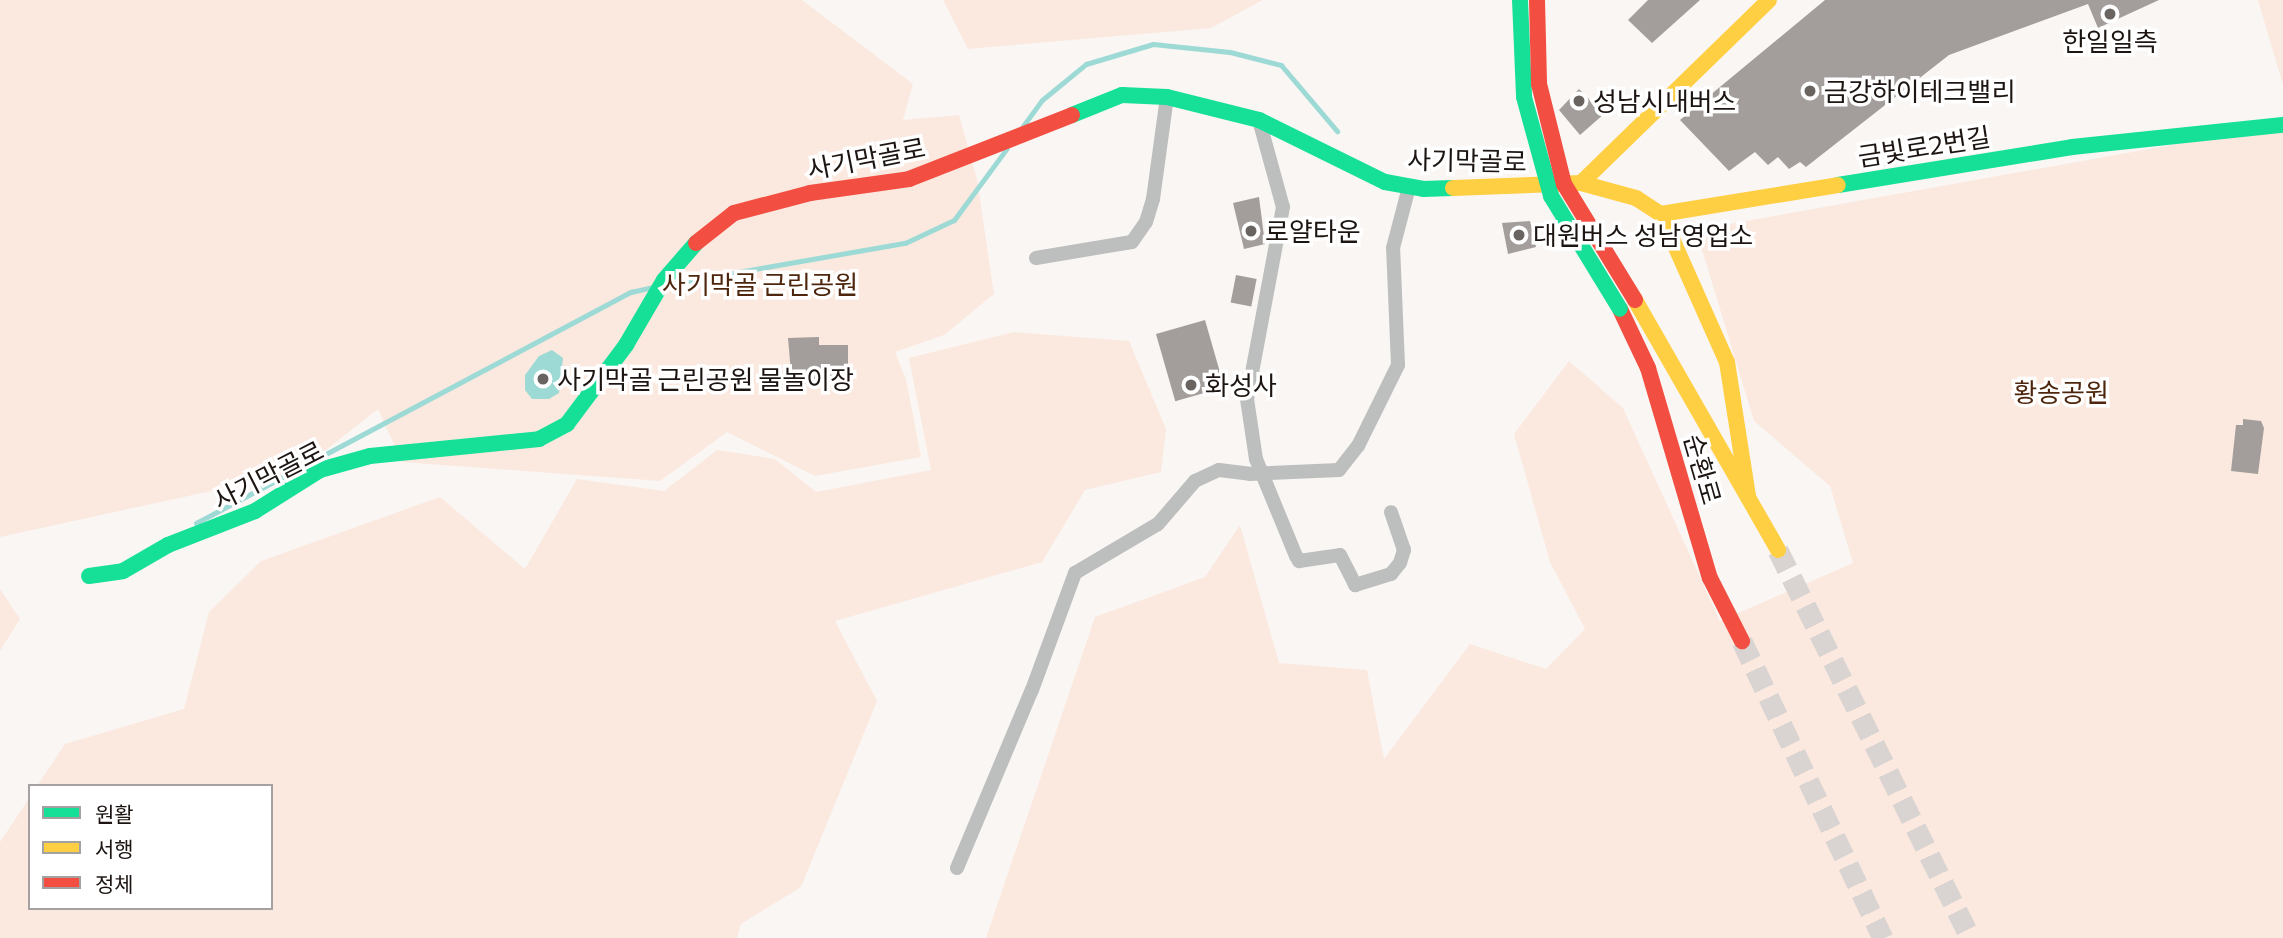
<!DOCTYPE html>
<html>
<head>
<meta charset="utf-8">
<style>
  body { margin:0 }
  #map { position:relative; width:2283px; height:938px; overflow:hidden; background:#faf6f4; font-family:Commissioner,"Noto Sans KR",sans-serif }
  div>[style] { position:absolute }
  .green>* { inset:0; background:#fbe9df }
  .water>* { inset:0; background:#9ddad5 }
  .stream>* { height:5px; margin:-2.5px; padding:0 2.5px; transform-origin:2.5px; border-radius:2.5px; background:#9ddad5 }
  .building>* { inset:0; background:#a39e9b; transform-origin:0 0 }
  .secondary-tunnel>* { height:21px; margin-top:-10.5px; transform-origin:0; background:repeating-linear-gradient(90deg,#d9d4d2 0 21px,transparent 0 31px) }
  .street>* { height:14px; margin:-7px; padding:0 7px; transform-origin:7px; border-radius:7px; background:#bcbfbe }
  .fast>* { height:16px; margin:-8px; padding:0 8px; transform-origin:8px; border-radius:8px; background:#16e098 }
  .slow>* { height:16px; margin:-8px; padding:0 8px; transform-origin:8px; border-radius:8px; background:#ffcf43 }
  .jam>* { height:16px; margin:-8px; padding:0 8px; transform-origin:8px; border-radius:8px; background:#f24e42 }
  .fast-bridge>* { height:16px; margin:-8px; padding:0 8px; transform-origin:8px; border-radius:8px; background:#16e098 }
  .jam-bridge>* { height:16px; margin:-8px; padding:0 8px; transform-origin:8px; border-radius:8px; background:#f24e42 }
  .dots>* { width:19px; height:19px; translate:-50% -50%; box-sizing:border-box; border:4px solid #fff; border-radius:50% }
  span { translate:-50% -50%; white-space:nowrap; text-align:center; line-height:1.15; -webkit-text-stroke:7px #fff; paint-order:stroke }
  .poi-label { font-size:26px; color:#1c1512 }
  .left { translate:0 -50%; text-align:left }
  .street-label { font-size:26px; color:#1c1512 }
  .park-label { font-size:26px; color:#4e260d }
  .legend { position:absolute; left:28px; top:784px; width:245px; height:126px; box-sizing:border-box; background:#fff; border:2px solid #a4a1a0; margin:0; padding:9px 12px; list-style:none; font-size:21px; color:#1c1512 }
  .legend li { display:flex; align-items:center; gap:14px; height:35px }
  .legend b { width:35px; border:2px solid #a4a1a0 }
</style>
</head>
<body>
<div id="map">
  <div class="green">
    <i style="clip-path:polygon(0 0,802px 0,913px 84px,903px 120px,959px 115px,977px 179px,994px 294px,944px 335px,895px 352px,906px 380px,921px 457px,815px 476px,727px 432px,660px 481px,402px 462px,378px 409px,298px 472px,0 537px)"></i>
    <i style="clip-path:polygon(943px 0,1263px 0,1211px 28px,968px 49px)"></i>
    <i style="clip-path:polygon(2258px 0,2283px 0,2283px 85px)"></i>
    <i style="clip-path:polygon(2283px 125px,2283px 938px,986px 938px,1095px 617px,1205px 577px,1240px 525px,1279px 663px,1367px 670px,1384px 759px,1470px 644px,1546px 669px,1585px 629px,1550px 562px,1514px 434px,1569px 361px,1623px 408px,1720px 621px,1853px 563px,1830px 486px,1754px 421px,1696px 230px)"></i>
    <i style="clip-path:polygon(1014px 332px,1129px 341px,1166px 429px,1161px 472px,1085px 490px,1042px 562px,835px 621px,877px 701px,801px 887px,741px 924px,737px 938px,0 938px,0 842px,30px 797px,30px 908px,271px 908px,271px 786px,37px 786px,65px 744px,184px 709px,209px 612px,261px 561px,440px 497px,525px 569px,577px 479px,664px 491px,717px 450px,775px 459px,816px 492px,931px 470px,909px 358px)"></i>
    <i style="clip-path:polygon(0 589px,20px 619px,0 651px)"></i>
  </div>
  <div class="water">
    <i style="clip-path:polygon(552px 350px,563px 358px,559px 393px,549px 399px,532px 399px,525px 390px,525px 375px,539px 356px)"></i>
  </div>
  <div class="stream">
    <i style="left:1023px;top:126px;width:32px;rotate:-54deg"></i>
    <i style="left:1042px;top:100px;width:57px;rotate:-39.3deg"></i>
    <i style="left:1086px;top:64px;width:70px;rotate:-16.6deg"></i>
    <i style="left:1153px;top:44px;width:77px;rotate:5.9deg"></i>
    <i style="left:1230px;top:52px;width:53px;rotate:14.3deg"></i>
    <i style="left:1281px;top:65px;width:87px;rotate:49.7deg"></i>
    <i style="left:669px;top:284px;width:240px;rotate:-9.9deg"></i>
    <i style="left:905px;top:243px;width:54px;rotate:-25.1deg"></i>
    <i style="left:954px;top:220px;width:89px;rotate:-53.6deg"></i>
    <i style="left:196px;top:523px;width:493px;rotate:-28deg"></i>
    <i style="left:631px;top:292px;width:23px;rotate:-13deg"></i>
  </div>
  <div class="building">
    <i style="clip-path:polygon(1648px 0,1700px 0,1652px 43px,1628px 20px)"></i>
    <i style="clip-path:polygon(1825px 0,2159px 0,2098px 28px,2088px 4px,1949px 55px,1806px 167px,1800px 162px,1789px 169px,1778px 157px,1768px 165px,1755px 152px,1729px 171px,1680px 120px)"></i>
    <i style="clip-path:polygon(1579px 89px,1604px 114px,1580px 135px,1559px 110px)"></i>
    <i style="clip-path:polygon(1259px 197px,1265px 244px,1244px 249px,1233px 203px)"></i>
    <i style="clip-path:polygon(1530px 221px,1536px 247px,1508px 254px,1502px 223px)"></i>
    <i style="left:1236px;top:275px;width:21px;height:28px;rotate:11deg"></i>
    <i style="left:1205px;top:320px;width:70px;height:51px;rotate:74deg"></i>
    <i style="clip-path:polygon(819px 337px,819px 345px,848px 345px,848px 384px,792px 384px,788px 338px)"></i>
    <i style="clip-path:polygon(2243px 419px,2261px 421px,2264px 428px,2258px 474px,2231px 471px,2236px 425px,2243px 425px)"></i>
  </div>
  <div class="secondary-tunnel">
    <i style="left:1778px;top:550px;width:433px;rotate:63.6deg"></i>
    <i style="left:1742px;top:641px;width:329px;rotate:64.6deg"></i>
  </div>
  <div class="street">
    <i style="left:1259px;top:120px;width:90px;rotate:74.6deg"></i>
    <i style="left:1283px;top:207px;width:195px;rotate:100.6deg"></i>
    <i style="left:1247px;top:399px;width:61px;rotate:81.5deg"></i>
    <i style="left:1256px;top:459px;width:105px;rotate:67.6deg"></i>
    <i style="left:1296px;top:556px;width:6px;rotate:59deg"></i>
    <i style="left:1299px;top:561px;width:41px;rotate:-8.3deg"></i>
    <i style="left:1340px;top:555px;width:34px;rotate:63deg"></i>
    <i style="left:1355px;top:585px;width:38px;rotate:-17deg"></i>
    <i style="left:1391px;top:574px;width:14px;rotate:-51deg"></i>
    <i style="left:1400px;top:563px;width:14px;rotate:-73deg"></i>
    <i style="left:1404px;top:550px;width:40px;rotate:-108.9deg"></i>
    <i style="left:1036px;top:258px;width:97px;rotate:-9.5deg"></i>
    <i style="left:1132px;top:242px;width:24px;rotate:-55deg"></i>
    <i style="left:1146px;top:222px;width:24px;rotate:-73deg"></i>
    <i style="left:1153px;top:199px;width:103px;rotate:-82.2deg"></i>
    <i style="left:957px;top:868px;width:193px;rotate:-67.2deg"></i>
    <i style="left:1032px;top:690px;width:125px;rotate:-69.8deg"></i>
    <i style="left:1075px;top:573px;width:96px;rotate:-30.6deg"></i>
    <i style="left:1158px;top:524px;width:57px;rotate:-49.3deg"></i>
    <i style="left:1195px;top:481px;width:26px;rotate:-25deg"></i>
    <i style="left:1219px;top:470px;width:31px;rotate:7deg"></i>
    <i style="left:1250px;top:474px;width:89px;rotate:-2.6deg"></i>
    <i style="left:1339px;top:470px;width:31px;rotate:-52deg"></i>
    <i style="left:1358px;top:446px;width:90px;rotate:-63.7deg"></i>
    <i style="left:1398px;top:365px;width:117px;rotate:-92.4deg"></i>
    <i style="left:1393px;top:248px;width:63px;rotate:-75.3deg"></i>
  </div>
  <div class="fast">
    <i style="left:1072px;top:115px;width:54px;rotate:-21.8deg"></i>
    <i style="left:1122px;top:95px;width:45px;rotate:2.5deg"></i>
    <i style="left:1167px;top:97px;width:95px;rotate:14deg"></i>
    <i style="left:1259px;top:120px;width:140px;rotate:26.2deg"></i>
    <i style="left:1385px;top:182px;width:39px;rotate:10deg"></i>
    <i style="left:1423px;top:189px;width:30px;rotate:-2deg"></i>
    <i style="left:1838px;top:185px;width:237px;rotate:-9.2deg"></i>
    <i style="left:2072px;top:147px;width:212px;rotate:-6deg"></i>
    <i style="left:89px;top:576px;width:34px;rotate:-8deg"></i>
    <i style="left:123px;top:571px;width:52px;rotate:-30deg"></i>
    <i style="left:168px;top:545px;width:93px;rotate:-21.3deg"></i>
    <i style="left:255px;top:511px;width:77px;rotate:-32.2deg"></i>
    <i style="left:320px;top:470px;width:52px;rotate:-15.6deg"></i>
    <i style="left:370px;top:456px;width:170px;rotate:-5.7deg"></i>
    <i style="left:539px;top:439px;width:32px;rotate:-28deg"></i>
    <i style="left:567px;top:424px;width:99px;rotate:-53.2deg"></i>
    <i style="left:626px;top:345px;width:75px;rotate:-59.7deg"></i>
    <i style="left:664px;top:280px;width:49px;rotate:-49.1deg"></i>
  </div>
  <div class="slow">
    <i style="left:1581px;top:183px;width:262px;rotate:-44.2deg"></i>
    <i style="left:1453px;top:188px;width:128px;rotate:-2.2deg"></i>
    <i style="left:1581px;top:183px;width:57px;rotate:15.3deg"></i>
    <i style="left:1636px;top:198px;width:30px;rotate:33deg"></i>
    <i style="left:1661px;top:214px;width:179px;rotate:-9.3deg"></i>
    <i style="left:1661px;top:214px;width:162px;rotate:66deg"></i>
    <i style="left:1727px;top:362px;width:136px;rotate:81.1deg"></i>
    <i style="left:1635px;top:300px;width:288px;rotate:60.2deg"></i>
  </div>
  <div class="jam">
    <i style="left:696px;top:243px;width:48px;rotate:-38.3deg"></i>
    <i style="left:734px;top:213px;width:79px;rotate:-14.7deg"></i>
    <i style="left:810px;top:193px;width:100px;rotate:-8deg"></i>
    <i style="left:909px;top:179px;width:175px;rotate:-21.4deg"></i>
    <i style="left:1620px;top:309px;width:65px;rotate:64.6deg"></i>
    <i style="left:1648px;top:368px;width:219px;rotate:73.6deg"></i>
    <i style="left:1710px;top:578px;width:71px;rotate:63.1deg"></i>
  </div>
  <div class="fast-bridge">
    <i style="left:1520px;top:0;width:97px;rotate:87.6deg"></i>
    <i style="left:1524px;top:97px;width:103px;rotate:74.7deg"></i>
    <i style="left:1551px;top:196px;width:132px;rotate:58.6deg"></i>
  </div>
  <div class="jam-bridge">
    <i style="left:1537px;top:0;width:84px;rotate:88.6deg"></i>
    <i style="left:1539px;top:84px;width:103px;rotate:76deg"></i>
    <i style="left:1564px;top:184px;width:136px;rotate:58.5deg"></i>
  </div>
  <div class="dots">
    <i style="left:2110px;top:14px;background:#6a6461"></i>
    <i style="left:1810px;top:91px;background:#6a6461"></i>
    <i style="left:1579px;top:101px;background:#6a6461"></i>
    <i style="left:1251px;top:231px;background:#6a6461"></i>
    <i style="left:1519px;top:235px;background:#6a6461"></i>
    <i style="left:543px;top:379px;background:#6a6461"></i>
    <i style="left:1191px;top:385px;background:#6a6461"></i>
  </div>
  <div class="poi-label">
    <span style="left:2110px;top:41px">한일일측</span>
    <span class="left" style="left:1824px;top:91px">금강하이테크밸리</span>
    <span class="left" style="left:1593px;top:101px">성남시내버스</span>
    <span class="left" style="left:1265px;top:231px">로얄타운</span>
    <span class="left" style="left:1533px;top:235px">대원버스 성남영업소</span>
    <span class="left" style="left:557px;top:379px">사기막골 근린공원 물놀이장</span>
    <span class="left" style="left:1205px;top:385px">화성사</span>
  </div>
  <div class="street-label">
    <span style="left:1924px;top:146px;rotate:-9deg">금빛로2번길</span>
    <span style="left:866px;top:158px;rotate:-11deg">사기막골로</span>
    <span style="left:1467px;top:160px;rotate:1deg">사기막골로</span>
    <span style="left:1703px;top:469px;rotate:74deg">순환로</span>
    <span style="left:268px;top:475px;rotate:-27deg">사기막골로</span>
  </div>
  <div class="park-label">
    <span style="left:760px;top:284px">사기막골 근린공원</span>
    <span style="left:2061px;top:392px">황송공원</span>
  </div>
  <ul class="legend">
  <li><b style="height:9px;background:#16e098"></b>원활</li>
  <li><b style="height:9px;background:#ffcf43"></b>서행</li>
  <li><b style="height:9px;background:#f24e42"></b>정체</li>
  </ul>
</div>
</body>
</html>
